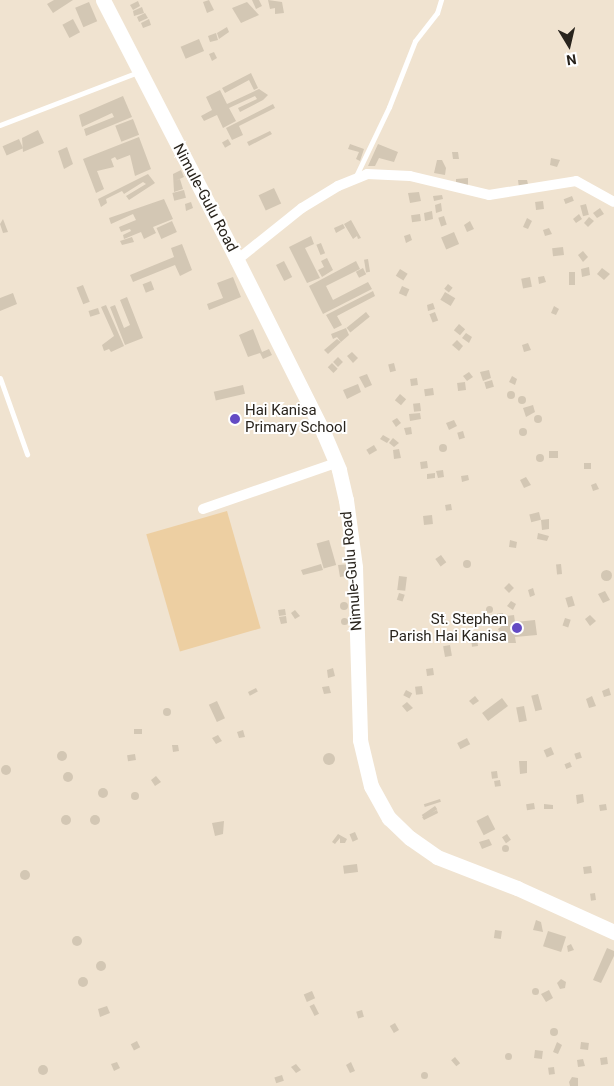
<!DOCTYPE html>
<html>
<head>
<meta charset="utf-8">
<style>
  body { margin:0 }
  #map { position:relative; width:614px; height:1086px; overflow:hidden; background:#f0e3d0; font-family:Roboto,sans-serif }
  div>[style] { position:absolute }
  .green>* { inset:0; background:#edcfa2; transform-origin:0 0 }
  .building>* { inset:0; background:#d3c7b4; transform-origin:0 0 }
  .round { border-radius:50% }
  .lane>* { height:5px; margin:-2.5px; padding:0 2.5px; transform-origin:2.5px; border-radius:2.5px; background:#fff }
  .street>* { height:10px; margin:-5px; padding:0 5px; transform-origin:5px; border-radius:5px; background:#fff }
  .primary>* { height:15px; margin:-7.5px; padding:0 7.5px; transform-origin:7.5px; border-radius:7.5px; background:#fff }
  .dots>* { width:14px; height:14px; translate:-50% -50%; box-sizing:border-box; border:2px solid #fff; border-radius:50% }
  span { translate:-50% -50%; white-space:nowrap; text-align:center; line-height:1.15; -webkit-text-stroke:4px #fff; paint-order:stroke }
  .street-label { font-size:15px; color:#29241d }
  .poi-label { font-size:15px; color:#29241d }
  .left { translate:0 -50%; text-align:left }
  .right { translate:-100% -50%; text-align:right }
  .north { position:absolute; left:544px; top:20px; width:50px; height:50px; -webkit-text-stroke:4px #fff; paint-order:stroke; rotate:171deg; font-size:14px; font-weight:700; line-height:20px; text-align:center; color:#29241d }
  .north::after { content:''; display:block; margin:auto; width:18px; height:22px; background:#29241d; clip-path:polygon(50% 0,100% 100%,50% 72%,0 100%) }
</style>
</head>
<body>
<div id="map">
  <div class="green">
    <i style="left:227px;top:511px;width:122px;height:84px;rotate:74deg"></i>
  </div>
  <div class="building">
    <i style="clip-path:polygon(54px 0,73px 0,53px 13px,47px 4px)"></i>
    <i style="clip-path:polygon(209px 0,214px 10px,207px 13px,203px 2px)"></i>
    <i style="clip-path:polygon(252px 0,259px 0,262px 6px,256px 9px)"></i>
    <i style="clip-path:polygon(268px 0,282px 2px,284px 13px,275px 14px,275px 8px,270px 9px)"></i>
    <i style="clip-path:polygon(138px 1px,140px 6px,133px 10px,130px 5px)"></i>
    <i style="left:89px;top:2px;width:21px;height:15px;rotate:67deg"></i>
    <i style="clip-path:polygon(247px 2px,259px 15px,241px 23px,232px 8px)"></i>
    <i style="clip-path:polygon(142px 7px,144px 13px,134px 16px,133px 11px)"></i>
    <i style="clip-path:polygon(145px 13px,148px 18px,139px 22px,137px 17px)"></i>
    <i style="left:73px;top:19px;width:15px;height:12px;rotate:62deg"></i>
    <i style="clip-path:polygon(149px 19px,151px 25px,143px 28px,141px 23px)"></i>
    <i style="clip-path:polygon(227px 27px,229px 32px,219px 39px,217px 33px)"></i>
    <i style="clip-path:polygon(216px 33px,218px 40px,210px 42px,208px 36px)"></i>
    <i style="left:199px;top:39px;width:13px;height:20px;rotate:67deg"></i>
    <i style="clip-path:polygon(214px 52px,217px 58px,212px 61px,209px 54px)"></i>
    <i style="clip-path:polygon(251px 73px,258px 88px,254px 90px,249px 80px,225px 93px,222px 88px)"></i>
    <i style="clip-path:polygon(259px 89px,268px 95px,263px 100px,240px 112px,238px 108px,257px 99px,255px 96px,229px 108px,236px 121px,223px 128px,217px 115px,204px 121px,201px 116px,212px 110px,206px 97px,220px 90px,227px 104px)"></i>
    <i style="clip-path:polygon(123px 96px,132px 117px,86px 136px,84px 129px,114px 117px,112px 113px,82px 127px,79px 115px)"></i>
    <i style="clip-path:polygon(273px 104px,275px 108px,239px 126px,243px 135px,232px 140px,226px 128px)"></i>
    <i style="left:133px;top:119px;width:17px;height:19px;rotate:69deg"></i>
    <i style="clip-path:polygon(38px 130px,44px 143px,23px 152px,22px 138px)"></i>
    <i style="clip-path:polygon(270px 131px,272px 134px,249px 146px,247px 142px)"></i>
    <i style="clip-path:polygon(139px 137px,151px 169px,135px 176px,130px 155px,117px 160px,115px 157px,111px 159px,114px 167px,97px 171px,104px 189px,96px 193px,83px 159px)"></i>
    <i style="left:19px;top:139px;width:10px;height:18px;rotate:66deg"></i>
    <i style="left:228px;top:139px;width:6px;height:7px;rotate:59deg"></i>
    <i style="clip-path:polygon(350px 144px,364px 149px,360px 161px,356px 159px,359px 152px,348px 149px)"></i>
    <i style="clip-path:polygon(378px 144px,398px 152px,394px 162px,379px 158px,375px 166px,368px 166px)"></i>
    <i style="clip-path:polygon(67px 147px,73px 164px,64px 169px,58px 151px)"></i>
    <i style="clip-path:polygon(452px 152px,458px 152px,459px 159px,453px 159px)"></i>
    <i style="clip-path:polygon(551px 158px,560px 160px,557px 167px,550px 165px)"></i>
    <i style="clip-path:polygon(437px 160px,442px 160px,446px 168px,445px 175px,434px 173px)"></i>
    <i style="clip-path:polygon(181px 170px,184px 177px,175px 181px,180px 179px,183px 189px,174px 192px,173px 174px)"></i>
    <i style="clip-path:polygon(148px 174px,155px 183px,129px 200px,126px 196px,146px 184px,143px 182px,124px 194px,122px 191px,106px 199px,107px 203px,101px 207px,98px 199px)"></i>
    <i style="clip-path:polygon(468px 178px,468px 185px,456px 185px,456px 179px)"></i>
    <i style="clip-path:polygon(518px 180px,527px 180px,529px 188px,519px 188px)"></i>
    <i style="left:274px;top:188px;width:17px;height:17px;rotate:65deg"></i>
    <i style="left:184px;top:190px;width:8px;height:12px;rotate:76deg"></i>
    <i style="clip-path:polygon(419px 192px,421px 201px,410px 203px,408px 193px)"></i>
    <i style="clip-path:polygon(442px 195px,443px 199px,434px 201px,433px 196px)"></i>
    <i style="left:572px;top:196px;width:5px;height:9px;rotate:68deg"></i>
    <i style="clip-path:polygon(164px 199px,173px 219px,153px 227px,156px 233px,144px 239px,141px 232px,124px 239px,123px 235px,131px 231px,130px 229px,121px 232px,119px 227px,136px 220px,133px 214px,111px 224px,109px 218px)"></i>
    <i style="left:543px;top:201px;width:8px;height:8px;rotate:83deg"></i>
    <i style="clip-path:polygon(191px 202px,193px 208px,186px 211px,185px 204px)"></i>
    <i style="clip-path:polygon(441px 203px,442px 211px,436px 213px,435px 205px)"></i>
    <i style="left:586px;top:204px;width:11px;height:6px;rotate:75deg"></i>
    <i style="clip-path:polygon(600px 208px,604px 214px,597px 218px,593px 213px)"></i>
    <i style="clip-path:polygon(432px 211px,433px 219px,425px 221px,424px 213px)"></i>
    <i style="left:420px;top:214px;width:7px;height:9px;rotate:82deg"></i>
    <i style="clip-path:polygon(579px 214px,582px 219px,576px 223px,573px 219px)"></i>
    <i style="left:444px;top:216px;width:9px;height:6px;rotate:72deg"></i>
    <i style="clip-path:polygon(589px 217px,594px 221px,588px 227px,584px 223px)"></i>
    <i style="clip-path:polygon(527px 218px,532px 221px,528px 229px,523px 227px)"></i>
    <i style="clip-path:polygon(3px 219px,8px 232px,3px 233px,0 224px)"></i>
    <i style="clip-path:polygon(351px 220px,361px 238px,358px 239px,357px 236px,353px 239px,344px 224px)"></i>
    <i style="left:172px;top:221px;width:12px;height:17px;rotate:66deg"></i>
    <i style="clip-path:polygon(470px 221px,474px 229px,467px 232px,464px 225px)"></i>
    <i style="clip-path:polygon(343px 224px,345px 228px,336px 233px,334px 228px)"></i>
    <i style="clip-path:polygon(549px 228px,552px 234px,545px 236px,543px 230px)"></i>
    <i style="left:454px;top:232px;width:13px;height:14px;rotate:67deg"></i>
    <i style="clip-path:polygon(410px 234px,412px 240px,406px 243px,404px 236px)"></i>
    <i style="clip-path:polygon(311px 236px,314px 244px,305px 248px,320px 278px,307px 283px,289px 247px)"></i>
    <i style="clip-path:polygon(132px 237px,134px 242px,122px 245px,120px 241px)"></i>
    <i style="left:321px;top:243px;width:11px;height:5px;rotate:68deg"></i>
    <i style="clip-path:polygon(182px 244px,192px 270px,180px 276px,175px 265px,133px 282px,130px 275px,174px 257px,171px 248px)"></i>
    <i style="left:563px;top:247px;width:8px;height:11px;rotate:83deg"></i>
    <i style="clip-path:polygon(583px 251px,588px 257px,583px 262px,578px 255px)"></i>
    <i style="clip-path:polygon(327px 258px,333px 270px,322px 277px,318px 270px,324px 267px,321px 261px)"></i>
    <i style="left:368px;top:259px;width:13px;height:4px;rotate:81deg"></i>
    <i style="left:284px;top:261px;width:18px;height:9px;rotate:63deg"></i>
    <i style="clip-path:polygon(356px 261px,360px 269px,326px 286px,333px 300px,368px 282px,372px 289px,323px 314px,309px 286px)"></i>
    <i style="clip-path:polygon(589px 267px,590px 275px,582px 277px,581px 269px)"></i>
    <i style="left:363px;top:268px;width:7px;height:8px;rotate:63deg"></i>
    <i style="clip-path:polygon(602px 268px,610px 274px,604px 280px,597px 274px)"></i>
    <i style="left:400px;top:269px;width:9px;height:8px;rotate:32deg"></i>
    <i style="left:569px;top:272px;width:6px;height:13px"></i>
    <i style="clip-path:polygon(544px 276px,546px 282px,539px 284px,538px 277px)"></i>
    <i style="clip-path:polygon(233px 277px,241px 297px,209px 310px,207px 304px,223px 298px,217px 283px)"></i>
    <i style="left:530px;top:277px;width:10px;height:9px;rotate:79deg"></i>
    <i style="left:151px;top:281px;width:9px;height:9px;rotate:69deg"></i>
    <i style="left:448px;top:284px;width:6px;height:6px;rotate:39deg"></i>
    <i style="left:83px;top:285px;width:18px;height:7px;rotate:68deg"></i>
    <i style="left:402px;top:286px;width:8px;height:8px;rotate:23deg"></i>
    <i style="clip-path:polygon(373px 291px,375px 296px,337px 316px,342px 325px,334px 329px,326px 315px)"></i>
    <i style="left:445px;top:292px;width:12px;height:9px;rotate:31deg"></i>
    <i style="clip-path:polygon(13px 293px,17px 304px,0 311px,0 298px)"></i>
    <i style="clip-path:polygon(127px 297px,143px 338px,125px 345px,110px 307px,115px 305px,124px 328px,130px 325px,120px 300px)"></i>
    <i style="clip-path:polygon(433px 303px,435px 309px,428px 311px,427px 305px)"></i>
    <i style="clip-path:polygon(106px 305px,124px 346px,111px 352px,109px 349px,104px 351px,102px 345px,114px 336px,101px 307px)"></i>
    <i style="clip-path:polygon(554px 306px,559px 309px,556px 315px,551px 313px)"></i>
    <i style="left:98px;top:308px;width:6px;height:10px;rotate:72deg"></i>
    <i style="left:366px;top:312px;width:6px;height:25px;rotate:51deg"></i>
    <i style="left:435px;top:312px;width:9px;height:6px;rotate:69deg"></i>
    <i style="left:459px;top:324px;width:8px;height:8px;rotate:40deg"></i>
    <i style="clip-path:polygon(346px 328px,349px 335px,341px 342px,337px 337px,333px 339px,331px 334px)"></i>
    <i style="clip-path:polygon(253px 329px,262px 352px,269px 349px,272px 355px,263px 359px,260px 353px,248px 357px,239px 335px)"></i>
    <i style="clip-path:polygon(466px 333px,472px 337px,469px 343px,462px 338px)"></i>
    <i style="clip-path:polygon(337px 339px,341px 342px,328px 354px,324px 350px)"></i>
    <i style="clip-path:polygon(457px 340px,463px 346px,459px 351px,452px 345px)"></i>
    <i style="clip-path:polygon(528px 343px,531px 350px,524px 352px,522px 345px)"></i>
    <i style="clip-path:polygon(352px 352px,358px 358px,353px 363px,347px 356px)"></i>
    <i style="left:338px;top:357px;width:7px;height:7px;rotate:45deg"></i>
    <i style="left:332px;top:363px;width:8px;height:6px;rotate:45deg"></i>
    <i style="left:394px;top:363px;width:8px;height:6px;rotate:76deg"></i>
    <i style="clip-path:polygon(489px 370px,491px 378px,483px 381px,480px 372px)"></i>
    <i style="clip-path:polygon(469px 372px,473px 377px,467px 381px,463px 376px)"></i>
    <i style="clip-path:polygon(367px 374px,372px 385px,365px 388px,359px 377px)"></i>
    <i style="clip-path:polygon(512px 376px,517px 379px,515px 385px,509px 382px)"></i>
    <i style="left:417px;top:378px;width:7px;height:7px;rotate:82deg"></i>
    <i style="left:492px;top:380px;width:7px;height:8px;rotate:74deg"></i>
    <i style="left:465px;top:382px;width:8px;height:8px;rotate:83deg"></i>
    <i style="clip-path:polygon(358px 384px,361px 392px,347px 399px,343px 390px)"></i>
    <i style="left:243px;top:385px;width:9px;height:30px;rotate:77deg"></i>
    <i style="left:433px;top:388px;width:7px;height:9px;rotate:82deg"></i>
    <i class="round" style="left:507px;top:391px;width:8px;height:8px"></i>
    <i style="left:400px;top:394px;width:8px;height:8px;rotate:40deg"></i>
    <i class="round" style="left:518px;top:396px;width:8px;height:8px"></i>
    <i style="left:420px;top:403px;width:8px;height:7px;rotate:83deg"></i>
    <i style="clip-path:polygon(533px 405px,535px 412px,526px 417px,523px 408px)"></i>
    <i style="clip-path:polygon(420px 413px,421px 419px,410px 421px,409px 414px)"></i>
    <i class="round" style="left:534px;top:415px;width:8px;height:8px"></i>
    <i style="clip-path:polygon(397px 418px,401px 423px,396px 427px,392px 421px)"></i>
    <i style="clip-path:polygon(454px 420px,457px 426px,449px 430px,446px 423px)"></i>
    <i style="clip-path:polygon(411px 427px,412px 434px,406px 435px,404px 428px)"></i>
    <i class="round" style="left:519px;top:428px;width:8px;height:8px"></i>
    <i style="left:463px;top:431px;width:7px;height:6px;rotate:74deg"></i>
    <i style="clip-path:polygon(383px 435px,390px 439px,387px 443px,380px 439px)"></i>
    <i style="clip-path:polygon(393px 438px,399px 443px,394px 447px,389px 443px)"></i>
    <i class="round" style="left:439px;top:444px;width:8px;height:8px"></i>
    <i style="left:374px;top:445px;width:6px;height:9px;rotate:59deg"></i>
    <i style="clip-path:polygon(399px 449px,401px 458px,394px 459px,393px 450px)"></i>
    <i style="left:558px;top:451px;width:7px;height:9px;rotate:90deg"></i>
    <i class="round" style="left:536px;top:454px;width:8px;height:8px"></i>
    <i style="left:427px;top:461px;width:7px;height:7px;rotate:82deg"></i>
    <i style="left:584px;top:463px;width:7px;height:6px"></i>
    <i style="clip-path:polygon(443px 470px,444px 477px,438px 478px,436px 471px)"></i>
    <i style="clip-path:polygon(435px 473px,435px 478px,427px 479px,427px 474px)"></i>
    <i style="clip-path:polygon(468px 475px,469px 480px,462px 482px,461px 476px)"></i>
    <i style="clip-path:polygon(526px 477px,531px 485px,524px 488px,520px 480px)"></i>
    <i style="clip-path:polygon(596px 483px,599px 489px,593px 491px,591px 485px)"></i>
    <i style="left:451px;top:504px;width:6px;height:6px;rotate:81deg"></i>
    <i style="left:539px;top:512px;width:8px;height:10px;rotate:76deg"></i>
    <i style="left:432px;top:515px;width:9px;height:9px;rotate:84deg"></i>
    <i style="clip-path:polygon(549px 519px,549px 529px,542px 530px,541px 520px)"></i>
    <i style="clip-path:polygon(538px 533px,549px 536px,547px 541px,537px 539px)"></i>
    <i style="left:329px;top:540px;width:26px;height:13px;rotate:74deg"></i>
    <i style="clip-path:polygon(510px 540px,517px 542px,516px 548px,509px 547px)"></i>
    <i style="left:441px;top:555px;width:9px;height:7px;rotate:54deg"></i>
    <i class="round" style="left:463px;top:560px;width:8px;height:8px"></i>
    <i style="clip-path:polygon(321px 564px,323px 570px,303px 575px,301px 570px)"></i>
    <i style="clip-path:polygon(351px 564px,352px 575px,340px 577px,338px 565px)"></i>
    <i style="left:561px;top:564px;width:10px;height:5px;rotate:84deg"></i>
    <i class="round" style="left:600.5px;top:569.5px;width:11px;height:11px"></i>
    <i style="left:399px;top:576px;width:8px;height:14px;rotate:7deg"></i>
    <i style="left:509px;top:583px;width:7px;height:7px;rotate:45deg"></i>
    <i style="clip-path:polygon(533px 588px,535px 595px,530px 597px,528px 590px)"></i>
    <i style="clip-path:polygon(605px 591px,610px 600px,603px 603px,598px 594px)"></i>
    <i style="left:399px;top:593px;width:6px;height:7px;rotate:18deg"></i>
    <i style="left:572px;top:596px;width:10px;height:7px;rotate:73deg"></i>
    <i style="clip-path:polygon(511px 601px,516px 604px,513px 610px,507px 606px)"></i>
    <i class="round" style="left:340px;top:602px;width:8px;height:8px"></i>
    <i class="round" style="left:485.5px;top:605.5px;width:7px;height:7px"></i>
    <i style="left:285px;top:609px;width:6px;height:7px;rotate:81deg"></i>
    <i style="clip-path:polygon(295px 610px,300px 616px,295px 619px,291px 613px)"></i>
    <i style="left:503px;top:613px;width:8px;height:6px;rotate:83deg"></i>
    <i style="clip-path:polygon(514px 615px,515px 622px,535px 620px,537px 635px,515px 637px,516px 643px,507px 643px,498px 629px,507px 622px,506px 616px)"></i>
    <i style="clip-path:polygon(590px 615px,596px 621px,590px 626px,585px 619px)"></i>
    <i style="clip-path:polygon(286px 616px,287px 623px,281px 624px,279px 617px)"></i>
    <i class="round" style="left:340.5px;top:617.5px;width:7px;height:7px"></i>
    <i style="left:565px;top:618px;width:6px;height:8px;rotate:18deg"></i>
    <i style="left:477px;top:638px;width:8px;height:6px;rotate:83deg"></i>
    <i style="left:450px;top:645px;width:11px;height:7px;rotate:80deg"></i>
    <i style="clip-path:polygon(333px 668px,335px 676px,328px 678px,327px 670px)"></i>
    <i style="left:433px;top:668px;width:7px;height:7px;rotate:82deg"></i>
    <i style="clip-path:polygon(329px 686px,331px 693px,324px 694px,322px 687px)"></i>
    <i style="left:422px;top:686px;width:8px;height:7px;rotate:83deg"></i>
    <i style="left:256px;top:688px;width:4px;height:9px;rotate:63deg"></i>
    <i style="clip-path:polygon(609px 688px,611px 695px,604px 697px,602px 691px)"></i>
    <i style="left:406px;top:690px;width:7px;height:6px;rotate:27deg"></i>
    <i style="left:538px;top:694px;width:16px;height:7px;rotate:75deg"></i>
    <i style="clip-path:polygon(475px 696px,479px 701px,473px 705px,469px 701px)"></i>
    <i style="clip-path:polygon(592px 696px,596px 706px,589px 708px,586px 699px)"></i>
    <i style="left:502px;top:698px;width:10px;height:25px;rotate:53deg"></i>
    <i style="left:217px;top:701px;width:19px;height:9px;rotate:65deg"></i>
    <i style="clip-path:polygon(407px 702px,413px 708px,407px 712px,402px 706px)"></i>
    <i style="left:524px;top:706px;width:15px;height:8px;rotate:79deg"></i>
    <i class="round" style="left:163px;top:708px;width:8px;height:8px"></i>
    <i style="left:134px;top:729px;width:8px;height:5px"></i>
    <i style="clip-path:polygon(243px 730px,245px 737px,239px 738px,237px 732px)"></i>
    <i style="clip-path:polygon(218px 735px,222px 741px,216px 744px,212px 738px)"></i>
    <i style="left:467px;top:738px;width:7px;height:11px;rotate:63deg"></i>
    <i style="clip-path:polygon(172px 745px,178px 745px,179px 751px,173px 752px)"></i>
    <i style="left:551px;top:747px;width:8px;height:8px;rotate:67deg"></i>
    <i class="round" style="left:57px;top:751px;width:10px;height:10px"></i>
    <i style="left:580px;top:752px;width:6px;height:6px;rotate:72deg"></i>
    <i class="round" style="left:323px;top:753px;width:12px;height:12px"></i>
    <i style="left:135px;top:754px;width:6px;height:8px;rotate:81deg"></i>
    <i style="clip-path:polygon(519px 761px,527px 761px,527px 773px,520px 774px)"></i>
    <i style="left:570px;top:762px;width:5px;height:6px;rotate:68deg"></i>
    <i class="round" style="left:1px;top:765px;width:10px;height:10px"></i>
    <i style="left:497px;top:771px;width:7px;height:6px;rotate:82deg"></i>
    <i class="round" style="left:63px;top:772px;width:10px;height:10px"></i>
    <i style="clip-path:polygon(156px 776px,161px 782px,155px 786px,151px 780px)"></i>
    <i style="left:500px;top:780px;width:6px;height:6px;rotate:81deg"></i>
    <i class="round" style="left:98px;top:788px;width:10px;height:10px"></i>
    <i class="round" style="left:131px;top:792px;width:8px;height:8px"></i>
    <i style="clip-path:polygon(583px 794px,584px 802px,577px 804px,576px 795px)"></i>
    <i style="left:440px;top:799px;width:3px;height:17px;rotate:72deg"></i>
    <i style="left:534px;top:803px;width:6px;height:8px;rotate:81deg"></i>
    <i style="clip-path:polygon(544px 804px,553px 805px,553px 809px,544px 809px)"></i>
    <i style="left:606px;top:804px;width:6px;height:7px;rotate:81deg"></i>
    <i style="left:435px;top:806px;width:4px;height:16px;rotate:56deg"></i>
    <i style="clip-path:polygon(437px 810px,438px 813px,424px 820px,422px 817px)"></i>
    <i style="left:488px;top:815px;width:16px;height:13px;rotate:63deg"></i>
    <i class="round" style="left:90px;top:815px;width:10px;height:10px"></i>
    <i class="round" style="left:61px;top:815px;width:10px;height:10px"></i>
    <i style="clip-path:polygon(224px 821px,223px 834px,215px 836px,212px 823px)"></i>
    <i style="left:355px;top:832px;width:8px;height:6px;rotate:67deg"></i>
    <i style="clip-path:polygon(338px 834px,347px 839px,345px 843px,340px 843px,340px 838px,335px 844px,332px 842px)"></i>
    <i style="left:507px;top:834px;width:7px;height:6px;rotate:56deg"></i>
    <i style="clip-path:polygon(489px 839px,492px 845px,482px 849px,479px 842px)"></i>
    <i class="round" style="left:501.5px;top:844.5px;width:7px;height:7px"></i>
    <i style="left:357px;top:864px;width:8px;height:14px;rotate:83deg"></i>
    <i style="left:591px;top:866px;width:7px;height:8px;rotate:82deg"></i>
    <i class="round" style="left:20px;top:870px;width:10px;height:10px"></i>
    <i style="left:595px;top:893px;width:7px;height:5px;rotate:82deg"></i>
    <i style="clip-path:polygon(536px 920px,541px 922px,543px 932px,533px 930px)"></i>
    <i style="left:495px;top:930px;width:7px;height:8px;rotate:8deg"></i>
    <i style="left:548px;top:931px;width:19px;height:16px;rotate:18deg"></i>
    <i class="round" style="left:72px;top:936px;width:10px;height:10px"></i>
    <i style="clip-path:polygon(571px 944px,574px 950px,568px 952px,567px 946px)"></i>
    <i style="clip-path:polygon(607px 948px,614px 951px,614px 956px,601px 983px,593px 980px)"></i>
    <i class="round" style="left:96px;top:961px;width:10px;height:10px"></i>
    <i class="round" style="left:78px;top:977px;width:10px;height:10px"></i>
    <i style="clip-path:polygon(561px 979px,566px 982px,565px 988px,560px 989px,557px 983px)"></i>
    <i class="round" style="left:531.5px;top:987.5px;width:7px;height:7px"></i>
    <i style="clip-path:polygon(549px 990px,553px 998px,546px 1002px,541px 994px)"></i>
    <i style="left:312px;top:991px;width:8px;height:9px;rotate:67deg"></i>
    <i style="left:314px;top:1004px;width:11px;height:5px;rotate:63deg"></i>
    <i style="clip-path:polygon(107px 1006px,110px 1013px,100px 1017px,98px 1009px)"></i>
    <i style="left:362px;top:1010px;width:7px;height:6px;rotate:74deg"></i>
    <i style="left:395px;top:1023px;width:8px;height:6px;rotate:60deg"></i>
    <i class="round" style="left:550px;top:1028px;width:8px;height:8px"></i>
    <i style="left:137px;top:1041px;width:7px;height:7px;rotate:63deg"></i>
    <i style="clip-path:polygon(557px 1042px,562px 1045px,558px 1054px,553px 1052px)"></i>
    <i style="left:581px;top:1042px;width:8px;height:7px;rotate:7deg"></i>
    <i style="left:535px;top:1050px;width:8px;height:8px;rotate:7deg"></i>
    <i class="round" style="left:504.5px;top:1052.5px;width:7px;height:7px"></i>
    <i style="left:455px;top:1057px;width:8px;height:5px;rotate:50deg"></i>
    <i style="left:607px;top:1057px;width:7px;height:7px;rotate:82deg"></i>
    <i style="clip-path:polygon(583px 1059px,585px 1066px,578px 1067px,577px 1060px)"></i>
    <i style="clip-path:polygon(117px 1062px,120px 1068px,114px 1071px,111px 1064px)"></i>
    <i style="clip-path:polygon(351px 1062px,355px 1071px,350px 1073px,346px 1065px)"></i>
    <i style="clip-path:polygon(296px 1064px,301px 1070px,296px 1073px,291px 1067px)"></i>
    <i class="round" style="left:38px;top:1065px;width:10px;height:10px"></i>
    <i style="left:554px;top:1067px;width:7px;height:6px;rotate:82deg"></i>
    <i class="round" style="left:420.5px;top:1071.5px;width:7px;height:7px"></i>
    <i style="left:282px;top:1075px;width:6px;height:8px;rotate:72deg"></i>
    <i style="clip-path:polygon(572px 1077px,578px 1078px,578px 1086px,570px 1086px,569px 1082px)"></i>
  </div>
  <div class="lane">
    <i style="left:0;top:125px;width:148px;rotate:-21deg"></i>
    <i style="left:355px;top:178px;width:79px;rotate:-64.4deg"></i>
    <i style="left:389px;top:107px;width:71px;rotate:-68.5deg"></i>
    <i style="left:415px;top:41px;width:36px;rotate:-52deg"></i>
    <i style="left:437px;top:13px;width:14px;rotate:-73deg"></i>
    <i style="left:0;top:378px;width:81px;rotate:70.4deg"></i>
  </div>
  <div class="street">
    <i style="left:237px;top:260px;width:83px;rotate:-38.7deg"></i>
    <i style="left:302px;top:208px;width:42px;rotate:-31.4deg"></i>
    <i style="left:338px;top:186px;width:31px;rotate:-22deg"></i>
    <i style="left:367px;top:174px;width:43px;rotate:2.7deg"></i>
    <i style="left:410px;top:176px;width:81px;rotate:13.5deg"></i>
    <i style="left:489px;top:195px;width:88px;rotate:-9.1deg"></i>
    <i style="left:576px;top:181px;width:43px;rotate:28.9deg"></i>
    <i style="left:203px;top:509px;width:141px;rotate:-19.1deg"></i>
  </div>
  <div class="primary">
    <i style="left:103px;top:0;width:292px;rotate:62.7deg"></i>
    <i style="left:237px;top:260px;width:195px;rotate:63.4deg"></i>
    <i style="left:324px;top:434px;width:39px;rotate:67deg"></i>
    <i style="left:339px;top:470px;width:31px;rotate:77deg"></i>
    <i style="left:346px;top:500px;width:68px;rotate:82.3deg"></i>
    <i style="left:355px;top:567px;width:173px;rotate:88.3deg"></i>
    <i style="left:360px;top:740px;width:47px;rotate:76.6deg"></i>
    <i style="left:371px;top:786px;width:37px;rotate:61deg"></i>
    <i style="left:389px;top:818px;width:29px;rotate:44deg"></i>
    <i style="left:410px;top:838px;width:33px;rotate:35deg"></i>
    <i style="left:437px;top:857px;width:86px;rotate:21.2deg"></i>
    <i style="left:517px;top:888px;width:107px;rotate:24.4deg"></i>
  </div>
  <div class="dots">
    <i style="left:235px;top:419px;background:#644bc4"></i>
    <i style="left:517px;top:628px;background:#644bc4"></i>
  </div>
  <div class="street-label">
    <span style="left:205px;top:198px;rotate:62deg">Nimule-Gulu Road</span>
    <span style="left:352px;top:571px;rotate:-95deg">Nimule-Gulu Road</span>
  </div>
  <div class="poi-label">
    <span class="left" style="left:245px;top:419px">Hai Kanisa<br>Primary School</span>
    <span class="right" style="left:507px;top:628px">St. Stephen<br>Parish Hai Kanisa</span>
  </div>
  <div class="north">N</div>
</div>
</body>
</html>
